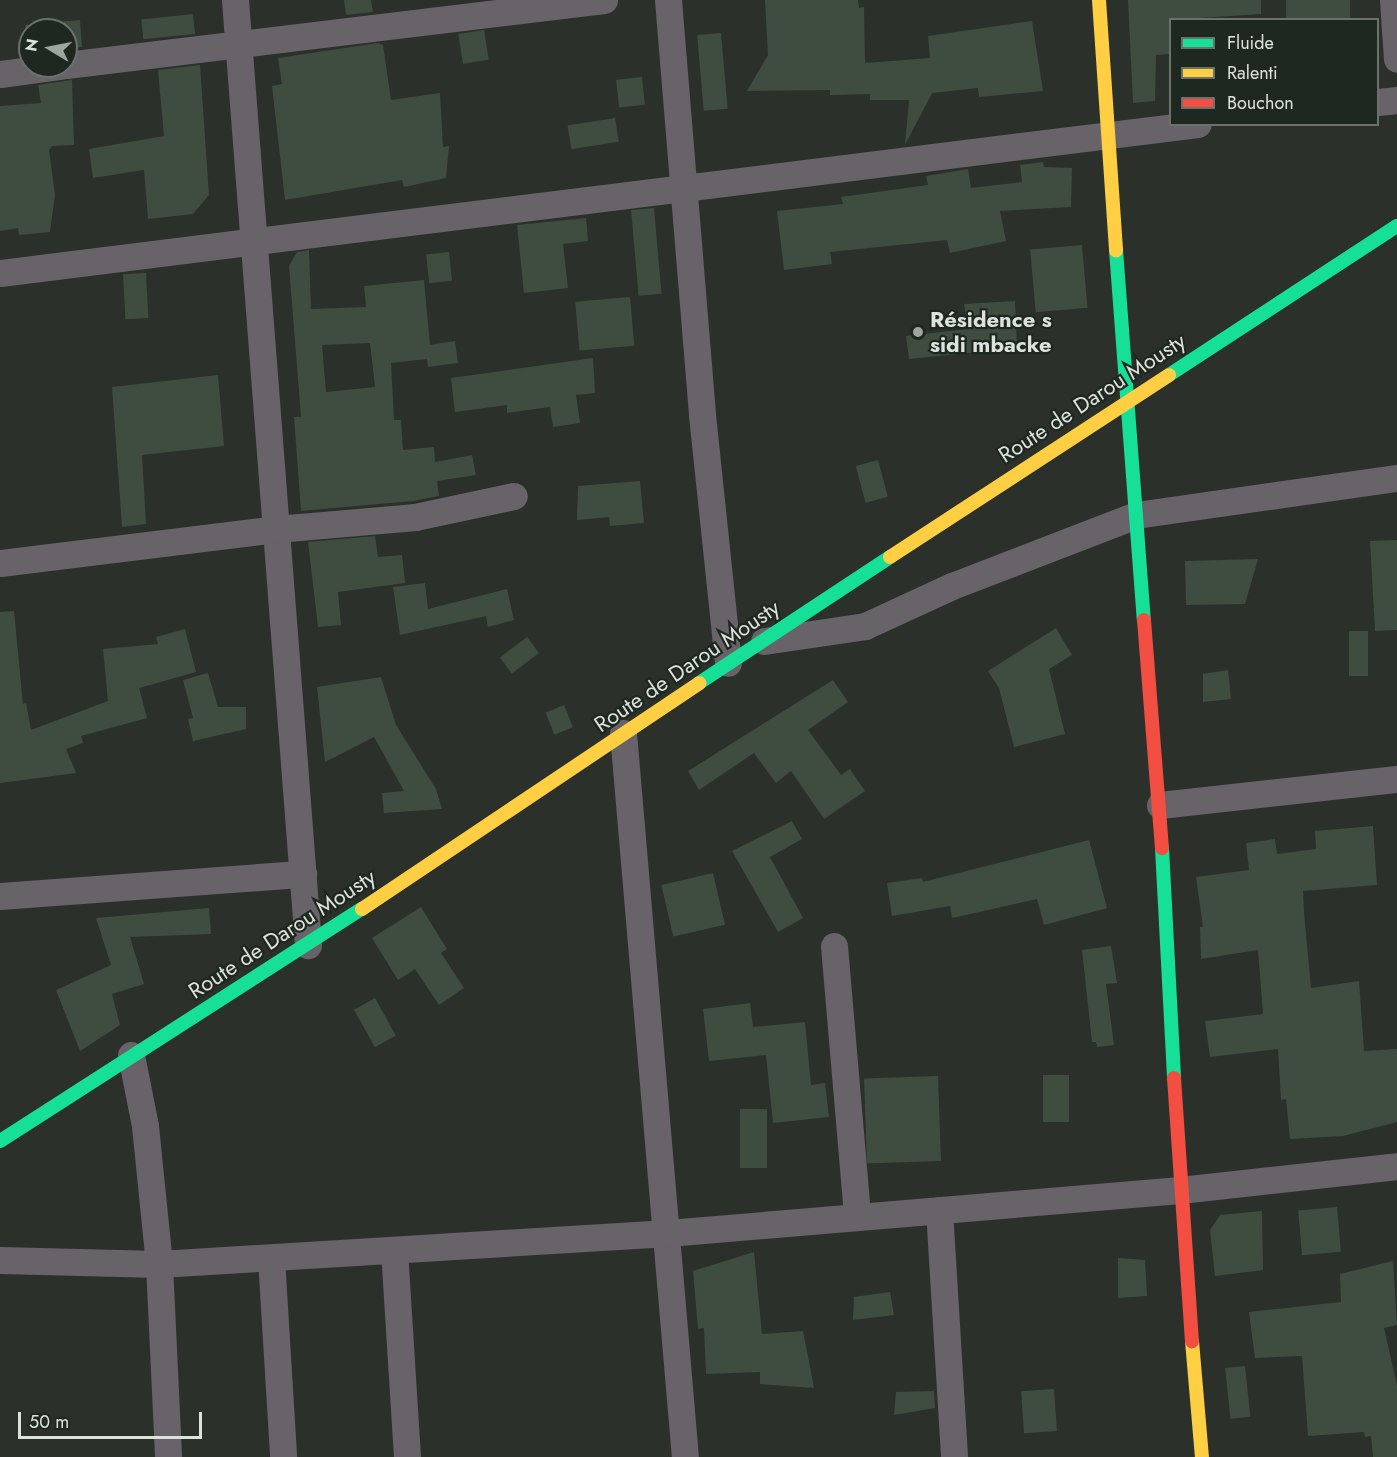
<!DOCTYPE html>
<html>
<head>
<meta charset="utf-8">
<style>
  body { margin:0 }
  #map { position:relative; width:1397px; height:1457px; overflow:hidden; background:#2b302b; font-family:Jost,sans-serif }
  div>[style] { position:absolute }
  .building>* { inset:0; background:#3f4c40; transform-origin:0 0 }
  .street>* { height:27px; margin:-13.5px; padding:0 13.5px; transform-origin:13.5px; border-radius:13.5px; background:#676369 }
  .fast>* { height:14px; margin:-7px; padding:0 7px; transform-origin:7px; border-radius:7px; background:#16e098 }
  .slow>* { height:14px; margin:-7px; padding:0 7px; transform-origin:7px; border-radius:7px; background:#ffcf43 }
  .jam>* { height:14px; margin:-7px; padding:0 7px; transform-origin:7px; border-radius:7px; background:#f24e42 }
  .dots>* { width:16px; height:16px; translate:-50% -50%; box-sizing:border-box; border:3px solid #1f2820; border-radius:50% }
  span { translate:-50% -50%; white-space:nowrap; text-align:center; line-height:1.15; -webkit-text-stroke:4.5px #1f2820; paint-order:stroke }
  .poi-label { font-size:22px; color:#dce2dc; font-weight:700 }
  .left { translate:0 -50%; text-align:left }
  .street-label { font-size:22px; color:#dce2dc }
  .legend { position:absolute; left:1169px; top:18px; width:210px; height:108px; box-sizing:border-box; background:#1f2820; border:2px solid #6b726b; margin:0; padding:8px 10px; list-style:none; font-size:18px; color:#dce2dc }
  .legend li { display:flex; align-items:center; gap:12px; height:30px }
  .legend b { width:30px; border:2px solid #6b726b }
  .north { position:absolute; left:18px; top:18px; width:60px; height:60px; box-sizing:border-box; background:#1f2820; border:2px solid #6b726b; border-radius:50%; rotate:280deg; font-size:16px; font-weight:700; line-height:24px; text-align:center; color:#dce2dc }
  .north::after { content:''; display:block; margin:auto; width:21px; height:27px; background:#9ea49e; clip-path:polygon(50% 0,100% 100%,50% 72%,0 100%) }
  .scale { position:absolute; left:18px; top:1412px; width:184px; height:27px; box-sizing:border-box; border:3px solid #dce2dc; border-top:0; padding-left:8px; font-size:18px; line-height:21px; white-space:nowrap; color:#dce2dc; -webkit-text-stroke:4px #1f2820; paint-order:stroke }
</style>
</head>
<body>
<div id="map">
  <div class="building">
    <i style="clip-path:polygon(344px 0,371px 0,373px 12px,346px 15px)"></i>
    <i style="clip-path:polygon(765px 0,858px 0,859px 8px,864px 7px,865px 63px,930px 58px,928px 36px,1032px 21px,1043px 91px,979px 97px,978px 88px,932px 93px,905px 145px,909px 100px,870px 100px,870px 94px,830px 95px,830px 90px,747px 91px,768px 55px)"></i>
    <i style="clip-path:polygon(1128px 0,1261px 0,1261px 14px,1170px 20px,1170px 54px,1156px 55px,1155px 101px,1133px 103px)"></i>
    <i style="left:1286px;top:0;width:64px;height:20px"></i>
    <i style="left:193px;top:14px;width:20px;height:52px;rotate:84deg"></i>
    <i style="clip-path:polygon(80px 20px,82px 47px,66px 49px,66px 30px,30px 30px,30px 49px,25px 25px)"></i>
    <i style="left:484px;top:30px;width:30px;height:26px;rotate:81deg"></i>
    <i style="left:721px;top:33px;width:76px;height:24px;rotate:85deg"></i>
    <i style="clip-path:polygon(378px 43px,383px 45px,391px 100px,440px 93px,443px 147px,449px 146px,446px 178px,404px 187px,402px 180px,285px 200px,272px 86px,282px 84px,278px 58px)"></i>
    <i style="clip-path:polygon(200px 65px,209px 195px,193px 214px,148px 219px,144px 170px,93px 178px,89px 149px,164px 136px,158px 70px)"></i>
    <i style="left:642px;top:77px;width:28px;height:26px;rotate:84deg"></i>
    <i style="clip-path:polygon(72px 80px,74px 145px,52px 146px,49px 150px,55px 195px,50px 232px,19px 235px,18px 228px,0 231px,0 106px,41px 103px,38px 85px)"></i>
    <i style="left:615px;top:118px;width:24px;height:48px;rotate:81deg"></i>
    <i style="clip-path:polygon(1043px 162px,1044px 167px,1072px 168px,1071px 207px,1000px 211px,1006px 241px,950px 253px,947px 240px,830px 252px,832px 264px,784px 270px,777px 211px,843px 204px,841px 197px,928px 185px,926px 176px,968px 169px,971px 188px,1022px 182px,1020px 165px)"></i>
    <i style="left:654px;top:208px;width:86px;height:23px;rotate:85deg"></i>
    <i style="clip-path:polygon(586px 218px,588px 241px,563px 244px,568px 288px,524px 293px,517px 225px)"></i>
    <i style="left:1082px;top:245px;width:63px;height:52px;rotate:85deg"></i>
    <i style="clip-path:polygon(evenodd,309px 250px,311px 309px,366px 307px,364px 286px,424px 280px,430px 345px,455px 341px,458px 363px,428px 367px,427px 359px,391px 363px,394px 420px,401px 420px,403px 450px,434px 447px,435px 462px,472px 455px,476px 475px,437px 481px,439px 496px,413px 501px,301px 511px,294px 417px,301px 417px,289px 266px,297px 252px,309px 250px,370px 343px,375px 387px,326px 392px,322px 345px,370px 343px)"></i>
    <i style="left:449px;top:252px;width:29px;height:23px;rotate:84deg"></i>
    <i style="left:146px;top:273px;width:45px;height:23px;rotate:87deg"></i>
    <i style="left:630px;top:297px;width:49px;height:55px;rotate:85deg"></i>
    <i style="clip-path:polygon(1015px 301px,1017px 348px,909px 359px,906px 336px,968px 329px,964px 304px)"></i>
    <i style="clip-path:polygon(593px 358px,595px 393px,576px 395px,580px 423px,553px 427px,550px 407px,507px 413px,507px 405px,455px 412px,451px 378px)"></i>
    <i style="clip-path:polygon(218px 375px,224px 446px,142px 455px,146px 524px,122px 527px,112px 387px)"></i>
    <i style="left:878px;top:460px;width:38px;height:23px;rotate:75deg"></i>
    <i style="clip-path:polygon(640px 481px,644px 523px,610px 526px,609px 517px,577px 520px,578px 486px)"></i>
    <i style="clip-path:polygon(375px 536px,378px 557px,402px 555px,405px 583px,338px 592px,341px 625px,318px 627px,308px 542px)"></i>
    <i style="clip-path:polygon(1397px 540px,1397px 630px,1375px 631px,1370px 541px)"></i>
    <i style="clip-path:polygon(1258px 559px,1245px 604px,1186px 605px,1185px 561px)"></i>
    <i style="clip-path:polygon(425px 583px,428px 609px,507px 589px,514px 620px,488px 627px,486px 616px,400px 635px,393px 587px)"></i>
    <i style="clip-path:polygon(14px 611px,23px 704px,26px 703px,31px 730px,108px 701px,103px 649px,158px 644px,156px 637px,185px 629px,196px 672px,139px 688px,147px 718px,81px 736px,83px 743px,66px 749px,76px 773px,0 783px,0 612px)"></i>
    <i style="clip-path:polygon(1056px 628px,1072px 655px,1049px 669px,1065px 734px,1014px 747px,999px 688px,988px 671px)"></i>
    <i style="left:1349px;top:631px;width:19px;height:45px"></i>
    <i style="left:527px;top:637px;width:20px;height:34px;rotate:53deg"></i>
    <i style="clip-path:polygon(1228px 670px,1231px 699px,1203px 702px,1203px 674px)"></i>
    <i style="clip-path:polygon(208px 673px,218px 707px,246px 707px,246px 729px,193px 741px,188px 719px,193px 718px,183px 680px)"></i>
    <i style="clip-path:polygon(381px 677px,396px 725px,436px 789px,442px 809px,384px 813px,382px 793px,404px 791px,374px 737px,325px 762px,317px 687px)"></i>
    <i style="clip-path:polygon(833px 680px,848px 702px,808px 730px,841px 775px,850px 769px,865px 791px,824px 819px,791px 771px,776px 783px,754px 753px,699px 790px,688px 771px)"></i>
    <i style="left:564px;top:705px;width:24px;height:20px;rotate:68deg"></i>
    <i style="clip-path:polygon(792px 821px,802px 839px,770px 857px,803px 918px,778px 932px,732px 851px)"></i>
    <i style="clip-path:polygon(1373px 826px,1377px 885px,1303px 891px,1304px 912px,1311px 988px,1359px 981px,1364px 1051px,1397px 1049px,1397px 1122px,1343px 1136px,1290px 1139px,1286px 1099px,1281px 1100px,1278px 1049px,1210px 1057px,1205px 1021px,1263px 1014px,1258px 950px,1201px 959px,1200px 927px,1203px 927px,1196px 877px,1249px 870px,1246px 843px,1275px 839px,1277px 854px,1316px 849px,1315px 831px)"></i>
    <i style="clip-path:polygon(1089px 840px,1107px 908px,1044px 925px,1037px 899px,952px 918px,950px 906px,892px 916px,887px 883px,922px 878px,923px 882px)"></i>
    <i style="left:713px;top:873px;width:53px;height:53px;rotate:77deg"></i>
    <i style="clip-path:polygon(421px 907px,447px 949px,441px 953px,464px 988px,439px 1005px,415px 969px,398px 980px,372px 938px)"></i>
    <i style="clip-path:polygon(209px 908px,211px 934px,130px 937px,144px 984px,112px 994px,120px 1025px,80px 1051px,56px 990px,111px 965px,96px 918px)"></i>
    <i style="clip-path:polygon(1111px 946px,1117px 983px,1106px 984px,1114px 1045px,1097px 1047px,1096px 1042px,1092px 1042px,1082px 950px)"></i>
    <i style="left:375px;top:998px;width:43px;height:24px;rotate:61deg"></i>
    <i style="clip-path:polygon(750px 1003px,753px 1027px,805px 1022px,811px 1085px,825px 1083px,829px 1117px,773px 1123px,766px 1055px,709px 1061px,703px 1009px)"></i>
    <i style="left:1043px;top:1075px;width:26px;height:47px"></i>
    <i style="left:938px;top:1076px;width:85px;height:74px;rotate:88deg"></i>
    <i style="left:740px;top:1109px;width:27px;height:59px"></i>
    <i style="left:1337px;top:1207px;width:45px;height:39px;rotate:85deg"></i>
    <i style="clip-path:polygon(1262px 1211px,1263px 1270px,1215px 1276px,1210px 1230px,1220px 1215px)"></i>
    <i style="clip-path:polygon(754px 1252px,762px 1334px,803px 1331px,814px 1388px,760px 1384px,760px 1372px,706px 1374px,704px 1328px,698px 1329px,693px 1271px)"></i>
    <i style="clip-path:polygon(1118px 1258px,1145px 1260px,1147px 1296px,1118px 1298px)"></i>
    <i style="clip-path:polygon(1393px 1261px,1397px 1325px,1384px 1328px,1397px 1385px,1397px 1457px,1373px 1457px,1371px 1436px,1365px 1437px,1364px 1432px,1308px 1436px,1302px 1356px,1255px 1358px,1249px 1312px,1341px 1302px,1340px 1274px)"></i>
    <i style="clip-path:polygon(890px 1292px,894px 1315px,853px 1320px,854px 1297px)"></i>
    <i style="left:1245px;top:1366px;width:51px;height:20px;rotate:84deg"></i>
    <i style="left:1054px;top:1389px;width:42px;height:33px;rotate:86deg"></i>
    <i style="clip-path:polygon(934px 1391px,935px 1408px,894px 1415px,896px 1392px)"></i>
  </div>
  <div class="street">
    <i style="left:235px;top:0;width:948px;rotate:85.58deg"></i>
    <i style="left:668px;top:0;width:416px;rotate:85.3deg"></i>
    <i style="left:702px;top:415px;width:249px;rotate:84deg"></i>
    <i style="left:1393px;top:0;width:59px;rotate:86.1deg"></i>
    <i style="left:66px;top:65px;width:542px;rotate:-6.89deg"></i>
    <i style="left:0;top:74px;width:61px;rotate:-7.6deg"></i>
    <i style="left:1378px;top:102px;width:19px;rotate:-6deg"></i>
    <i style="left:0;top:273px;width:1207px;rotate:-7.09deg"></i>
    <i style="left:0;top:563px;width:278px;rotate:-7deg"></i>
    <i style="left:276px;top:529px;width:140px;rotate:-4.9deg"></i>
    <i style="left:415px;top:517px;width:101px;rotate:-12deg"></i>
    <i style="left:764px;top:641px;width:102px;rotate:-8.4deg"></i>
    <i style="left:865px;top:626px;width:96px;rotate:-24.7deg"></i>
    <i style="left:952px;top:586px;width:197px;rotate:-21.1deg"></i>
    <i style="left:1136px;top:515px;width:264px;rotate:-8.1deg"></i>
    <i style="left:623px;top:733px;width:727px;rotate:85.11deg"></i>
    <i style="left:1160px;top:805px;width:238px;rotate:-6.3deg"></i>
    <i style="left:0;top:896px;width:304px;rotate:-4.2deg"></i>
    <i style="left:834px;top:946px;width:271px;rotate:85.1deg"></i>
    <i style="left:131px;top:1055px;width:72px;rotate:78.8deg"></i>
    <i style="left:145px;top:1126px;width:139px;rotate:84.2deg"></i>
    <i style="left:159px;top:1264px;width:193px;rotate:87.3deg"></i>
    <i style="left:939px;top:1210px;width:247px;rotate:86.5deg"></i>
    <i style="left:394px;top:1250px;width:207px;rotate:86.4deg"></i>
    <i style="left:271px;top:1258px;width:199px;rotate:86.5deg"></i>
    <i style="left:0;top:1260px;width:159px;rotate:1.4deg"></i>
    <i style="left:159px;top:1264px;width:510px;rotate:-3.49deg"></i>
    <i style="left:668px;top:1233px;width:514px;rotate:-4.8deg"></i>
    <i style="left:1180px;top:1190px;width:218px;rotate:-6.3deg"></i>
  </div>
  <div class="fast">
    <i style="left:1116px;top:250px;width:371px;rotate:85.7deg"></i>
    <i style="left:1169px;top:375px;width:272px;rotate:-33.2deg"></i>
    <i style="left:699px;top:683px;width:229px;rotate:-33.4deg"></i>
    <i style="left:1162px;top:848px;width:230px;rotate:87deg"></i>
    <i style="left:0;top:1141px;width:430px;rotate:-32.7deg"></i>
  </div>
  <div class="slow">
    <i style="left:1099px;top:0;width:251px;rotate:86.1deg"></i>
    <i style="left:890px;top:557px;width:333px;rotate:-33.1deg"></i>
    <i style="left:362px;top:909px;width:406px;rotate:-33.8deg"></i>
    <i style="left:1192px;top:1341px;width:116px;rotate:85.1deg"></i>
  </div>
  <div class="jam">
    <i style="left:1144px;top:620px;width:229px;rotate:85.5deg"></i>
    <i style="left:1174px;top:1078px;width:264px;rotate:86.1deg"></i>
  </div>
  <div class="dots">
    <i style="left:918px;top:332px;background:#9ea49e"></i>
  </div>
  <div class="poi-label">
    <span class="left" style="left:930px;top:332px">Résidence s<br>sidi mbacke</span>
  </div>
  <div class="street-label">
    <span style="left:1092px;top:398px;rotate:-33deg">Route de Darou Mousty</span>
    <span style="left:687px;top:666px;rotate:-34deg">Route de Darou Mousty</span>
    <span style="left:282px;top:934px;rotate:-33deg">Route de Darou Mousty</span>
  </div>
  <ul class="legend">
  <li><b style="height:8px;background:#16e098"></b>Fluide</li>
  <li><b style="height:8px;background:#ffcf43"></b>Ralenti</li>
  <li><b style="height:8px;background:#f24e42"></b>Bouchon</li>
  </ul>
  <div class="north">N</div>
  <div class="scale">50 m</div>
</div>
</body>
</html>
